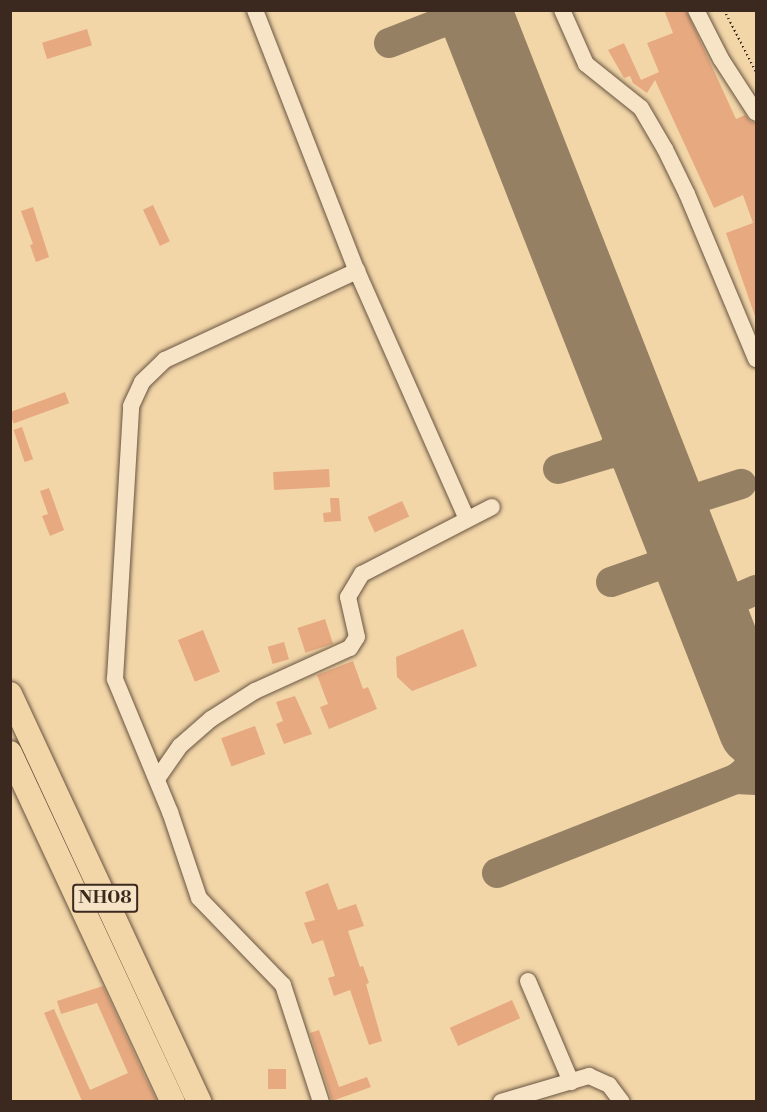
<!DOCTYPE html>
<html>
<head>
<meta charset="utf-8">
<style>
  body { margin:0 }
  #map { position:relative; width:767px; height:1112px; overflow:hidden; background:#f2d6a8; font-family:"Libre Bodoni",serif }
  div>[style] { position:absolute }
  .taxiway>* { height:30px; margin:-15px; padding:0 15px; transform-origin:15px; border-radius:15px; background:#968064 }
  .runway>* { height:74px; margin:-37px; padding:0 37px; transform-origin:37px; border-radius:37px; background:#968064 }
  .building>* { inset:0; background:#e7a980; transform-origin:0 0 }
  .path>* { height:2px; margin-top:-1px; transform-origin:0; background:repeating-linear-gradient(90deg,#3b291f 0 1.5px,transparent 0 4.5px) }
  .roads { filter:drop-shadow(0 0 2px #695441) drop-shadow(0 0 2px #695441) }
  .minor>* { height:16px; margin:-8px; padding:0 8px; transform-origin:8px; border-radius:8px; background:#f7e4c6 }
  .highway>* { height:24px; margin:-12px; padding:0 12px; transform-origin:12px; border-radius:12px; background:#f2d6a8 }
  span { translate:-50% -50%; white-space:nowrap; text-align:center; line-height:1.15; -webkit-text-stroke:5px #f7e4c6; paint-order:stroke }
  .shield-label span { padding:2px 4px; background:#f7e4c6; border:2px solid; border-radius:4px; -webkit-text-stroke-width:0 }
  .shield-label { font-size:18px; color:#3b291f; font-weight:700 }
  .frame { position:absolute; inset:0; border:12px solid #3b291f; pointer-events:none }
</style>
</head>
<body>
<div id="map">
  <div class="taxiway">
    <i style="left:389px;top:43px;width:58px;rotate:-21.3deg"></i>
    <i style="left:443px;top:22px;width:15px;rotate:-4deg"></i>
    <i style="left:458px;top:21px;width:15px;rotate:23deg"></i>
    <i style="left:472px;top:27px;width:33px;rotate:55deg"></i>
    <i style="left:611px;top:453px;width:31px;rotate:-58deg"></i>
    <i style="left:627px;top:427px;width:14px;rotate:-90deg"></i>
    <i style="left:627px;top:413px;width:30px;rotate:-104deg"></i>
    <i style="left:558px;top:469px;width:55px;rotate:-16.8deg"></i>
    <i style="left:611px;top:453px;width:15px;rotate:4deg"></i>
    <i style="left:626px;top:454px;width:26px;rotate:36deg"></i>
    <i style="left:647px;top:469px;width:27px;rotate:54deg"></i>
    <i style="left:669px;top:507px;width:76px;rotate:-17.7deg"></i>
    <i style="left:611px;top:582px;width:82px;rotate:-19.3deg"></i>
    <i style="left:710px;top:610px;width:50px;rotate:-23.5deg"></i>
    <i style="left:736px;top:779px;width:13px;rotate:-39deg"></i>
    <i style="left:746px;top:771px;width:18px;rotate:-63deg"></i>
    <i style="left:754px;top:755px;width:18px;rotate:-84deg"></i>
    <i style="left:756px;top:737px;width:20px;rotate:-101deg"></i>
    <i style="left:497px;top:873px;width:257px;rotate:-21.5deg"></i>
    <i style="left:736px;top:779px;width:20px;rotate:3deg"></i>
  </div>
  <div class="runway">
    <i style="left:474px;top:10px;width:773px;rotate:68.61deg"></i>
  </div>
  <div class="building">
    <i style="clip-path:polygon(664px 10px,686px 10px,736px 119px,745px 115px,751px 122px,756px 123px,756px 319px,726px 233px,753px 223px,743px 195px,714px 208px,655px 80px,647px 93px,633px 83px,630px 76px,624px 78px,608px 50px,624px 43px,641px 80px,659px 72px,647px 43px,673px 33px)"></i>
    <i style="left:87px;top:29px;width:17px;height:47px;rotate:73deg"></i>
    <i style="left:153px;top:205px;width:40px;height:11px;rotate:65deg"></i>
    <i style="clip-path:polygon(33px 207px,49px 257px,36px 262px,30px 245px,33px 244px,21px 211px)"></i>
    <i style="left:65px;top:392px;width:12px;height:59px;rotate:70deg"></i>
    <i style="left:22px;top:427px;width:34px;height:9px;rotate:71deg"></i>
    <i style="left:329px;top:469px;width:18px;height:56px;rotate:87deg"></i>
    <i style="clip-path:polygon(49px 488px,64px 530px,50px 536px,42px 516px,48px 514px,40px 491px)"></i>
    <i style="clip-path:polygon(330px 498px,339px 498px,341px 521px,324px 522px,323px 513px,331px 512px)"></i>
    <i style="left:402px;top:501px;width:17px;height:38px;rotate:65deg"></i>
    <i style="left:325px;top:619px;width:26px;height:29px;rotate:72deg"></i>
    <i style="clip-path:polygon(463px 629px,477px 666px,412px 691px,397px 677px,396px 657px)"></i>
    <i style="left:203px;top:630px;width:45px;height:27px;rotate:68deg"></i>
    <i style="left:284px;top:642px;width:18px;height:17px;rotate:74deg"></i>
    <i style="clip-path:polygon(353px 661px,363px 689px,368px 687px,377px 709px,329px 729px,320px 707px,328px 704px,317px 675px)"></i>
    <i style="clip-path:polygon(295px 696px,312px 734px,284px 744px,276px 724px,283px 721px,276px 702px)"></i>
    <i style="left:255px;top:726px;width:30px;height:36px;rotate:70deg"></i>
    <i style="clip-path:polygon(328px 883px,338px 910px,356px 904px,364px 926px,348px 931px,360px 967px,363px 966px,369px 983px,366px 984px,382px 1041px,369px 1045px,350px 990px,334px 996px,328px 978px,335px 976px,323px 940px,312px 944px,304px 923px,315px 920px,305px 892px)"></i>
    <i style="clip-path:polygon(103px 986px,146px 1079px,157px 1101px,82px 1101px,44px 1013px,54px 1009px,90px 1090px,128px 1073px,97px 1003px,61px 1014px,57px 1001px)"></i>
    <i style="left:512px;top:1000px;width:20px;height:68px;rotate:66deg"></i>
    <i style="clip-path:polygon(319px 1030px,339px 1087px,367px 1077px,371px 1087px,332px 1101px,310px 1033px)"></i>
    <i style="left:268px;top:1069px;width:18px;height:20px"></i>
  </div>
  <div class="path">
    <i style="left:724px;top:10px;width:70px;rotate:62.7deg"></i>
  </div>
  <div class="roads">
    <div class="minor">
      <i style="left:255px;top:10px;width:280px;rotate:68.7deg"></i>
      <i style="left:357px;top:271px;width:271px;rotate:66.1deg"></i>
      <i style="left:562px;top:10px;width:59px;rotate:66deg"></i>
      <i style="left:586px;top:64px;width:70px;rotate:38.7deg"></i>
      <i style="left:641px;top:108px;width:48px;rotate:59.7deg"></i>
      <i style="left:665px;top:149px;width:50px;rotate:63.9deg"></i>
      <i style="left:687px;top:194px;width:179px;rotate:67.3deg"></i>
      <i style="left:696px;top:10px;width:55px;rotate:63deg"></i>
      <i style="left:721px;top:59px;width:64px;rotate:57.1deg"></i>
      <i style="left:157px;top:779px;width:40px;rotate:-55.1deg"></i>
      <i style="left:180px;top:746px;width:41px;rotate:-41.1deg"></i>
      <i style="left:211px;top:719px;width:52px;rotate:-32.5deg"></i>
      <i style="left:255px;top:691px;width:104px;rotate:-24.4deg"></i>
      <i style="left:350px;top:648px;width:13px;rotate:-58deg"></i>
      <i style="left:357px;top:637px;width:41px;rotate:-102.7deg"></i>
      <i style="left:348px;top:597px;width:27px;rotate:-59deg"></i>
      <i style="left:362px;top:574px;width:146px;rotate:-27.3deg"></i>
      <i style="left:528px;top:981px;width:110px;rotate:66.9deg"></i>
      <i style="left:321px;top:1102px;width:123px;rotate:-108deg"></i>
      <i style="left:283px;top:985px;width:121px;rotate:-134deg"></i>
      <i style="left:199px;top:898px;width:91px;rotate:-108.6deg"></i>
      <i style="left:170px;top:812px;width:144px;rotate:-112.5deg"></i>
      <i style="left:115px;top:679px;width:273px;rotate:-86.6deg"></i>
      <i style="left:131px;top:406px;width:26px;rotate:-65deg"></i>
      <i style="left:142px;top:382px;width:32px;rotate:-44deg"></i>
      <i style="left:165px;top:360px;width:212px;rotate:-24.9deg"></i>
      <i style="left:501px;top:1102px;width:92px;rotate:-16.5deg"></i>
      <i style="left:589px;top:1076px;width:22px;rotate:24deg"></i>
      <i style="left:609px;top:1085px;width:21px;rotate:53deg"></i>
    </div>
    <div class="highway">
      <i style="left:10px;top:694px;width:450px;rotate:65.1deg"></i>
      <i style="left:10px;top:753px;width:385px;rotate:65deg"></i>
    </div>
  </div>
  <div class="shield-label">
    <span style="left:105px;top:898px">NH08</span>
  </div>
  <div class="frame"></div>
</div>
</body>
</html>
